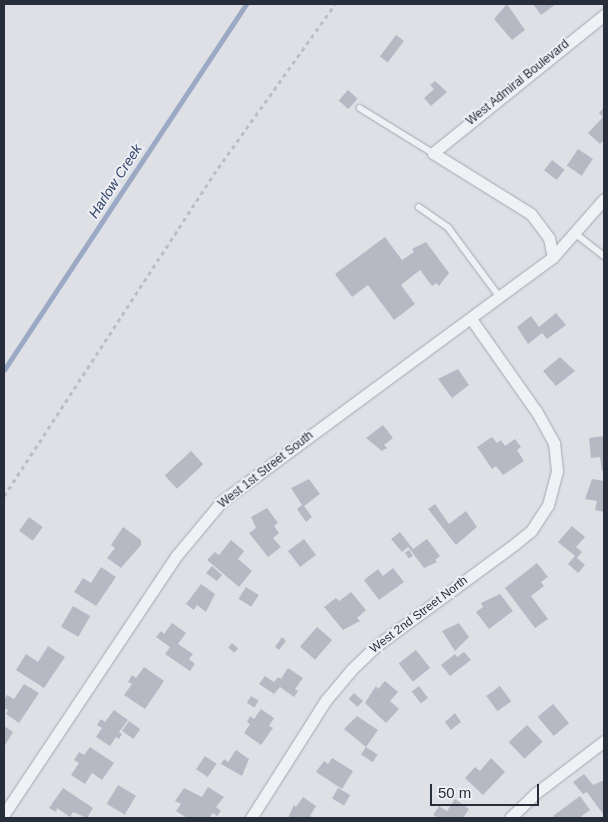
<!DOCTYPE html>
<html>
<head>
<meta charset="utf-8">
<style>
  body { margin:0 }
  #map { position:relative; width:608px; height:822px; overflow:hidden; background:#dee0e6; font-family:Arial,sans-serif }
  div>[style] { position:absolute }
  .stream>* { height:4.5px; margin:-2.25px; padding:0 2.25px; transform-origin:2.25px; border-radius:2.25px; background:#9ba9c4 }
  .building>* { inset:0; background:#b6b9c3; transform-origin:0 0 }
  .path>* { height:2.5px; margin-top:-1.25px; transform-origin:0; background:repeating-linear-gradient(90deg,#bcbec5 0 4px,transparent 0 8px) }
  .roads { filter:drop-shadow(0 0 1px #a4a7b0) drop-shadow(0 0 1px #a4a7b0) }
  .service>* { height:5.5px; margin:-2.75px; padding:0 2.75px; transform-origin:2.75px; border-radius:2.75px; background:#f0f1f5 }
  .minor>* { height:11px; margin:-5.5px; padding:0 5.5px; transform-origin:5.5px; border-radius:5.5px; background:#f0f1f5 }
  span { translate:-50% -50%; white-space:nowrap; text-align:center; line-height:1.15; -webkit-text-stroke:4px #edeff4; paint-order:stroke }
  .street-label { font-size:12px; color:#282d3c }
  .water-label { font-size:14px; color:#36466d; font-style:italic }
  .frame { position:absolute; inset:0; border:5px solid #282d3c; pointer-events:none }
  .scale { position:absolute; left:430px; top:784px; width:109px; height:22px; box-sizing:border-box; border:2px solid #282d3c; border-top:0; padding-left:6px; font-size:15px; line-height:18px; white-space:nowrap; color:#282d3c; -webkit-text-stroke:4px #edeff4; paint-order:stroke }
</style>
</head>
<body>
<div id="map">
  <div class="stream">
    <i style="left:4px;top:370px;width:439px;rotate:-56.5deg"></i>
  </div>
  <div class="building">
    <i style="clip-path:polygon(507px 4px,525px 30px,512px 40px,494px 19px)"></i>
    <i style="clip-path:polygon(533px 4px,556px 4px,541px 15px)"></i>
    <i style="left:396px;top:35px;width:10px;height:27px;rotate:37deg"></i>
    <i style="clip-path:polygon(435px 81px,447px 92px,431px 106px,424px 98px,434px 89px,430px 85px)"></i>
    <i style="left:348px;top:90px;width:13px;height:14px;rotate:42deg"></i>
    <i style="clip-path:polygon(604px 107px,604px 140px,600px 144px,588px 133px,603px 117px,599px 113px)"></i>
    <i style="left:578px;top:149px;width:18px;height:20px;rotate:34deg"></i>
    <i style="left:552px;top:160px;width:16px;height:13px;rotate:38deg"></i>
    <i style="clip-path:polygon(385px 237px,402px 260px,414px 252px,412px 249px,426px 242px,449px 273px,439px 286px,436px 283px,432px 286px,420px 270px,401px 285px,415px 304px,394px 320px,368px 285px,352px 297px,335px 274px)"></i>
    <i style="clip-path:polygon(556px 313px,566px 325px,547px 339px,542px 333px,528px 344px,517px 327px,531px 316px,539px 327px)"></i>
    <i style="clip-path:polygon(560px 357px,575px 371px,556px 386px,543px 371px)"></i>
    <i style="clip-path:polygon(458px 369px,469px 385px,452px 398px,438px 379px)"></i>
    <i style="clip-path:polygon(383px 425px,393px 438px,384px 445px,387px 448px,382px 451px,366px 438px)"></i>
    <i style="clip-path:polygon(604px 436px,604px 470px,602px 471px,600px 457px,591px 458px,589px 438px)"></i>
    <i style="clip-path:polygon(492px 437px,497px 443px,501px 440px,505px 446px,515px 439px,521px 447px,517px 450px,524px 461px,503px 475px,496px 466px,492px 469px,477px 447px)"></i>
    <i style="left:191px;top:451px;width:18px;height:36px;rotate:47deg"></i>
    <i style="clip-path:polygon(309px 479px,320px 494px,304px 506px,312px 517px,306px 522px,297px 509px,302px 505px,291px 488px)"></i>
    <i style="clip-path:polygon(592px 479px,604px 481px,604px 512px,595px 510px,597px 501px,585px 499px)"></i>
    <i style="clip-path:polygon(435px 504px,449px 524px,466px 511px,477px 527px,456px 545px,428px 509px)"></i>
    <i style="clip-path:polygon(267px 508px,278px 523px,274px 526px,279px 533px,273px 538px,281px 547px,268px 557px,249px 533px,256px 528px,251px 517px)"></i>
    <i style="left:29px;top:517px;width:17px;height:17px;rotate:36deg"></i>
    <i style="clip-path:polygon(572px 526px,585px 537px,576px 547px,582px 552px,577px 558px,585px 565px,578px 573px,568px 564px,575px 556px,558px 542px)"></i>
    <i style="clip-path:polygon(123px 527px,141px 540px,141px 545px,121px 568px,107px 558px,115px 548px,111px 545px)"></i>
    <i style="clip-path:polygon(400px 532px,413px 549px,427px 539px,440px 556px,435px 560px,437px 562px,424px 568px,408px 547px,402px 552px,391px 539px)"></i>
    <i style="left:304px;top:539px;width:20px;height:20px;rotate:53deg"></i>
    <i style="clip-path:polygon(231px 540px,244px 551px,238px 559px,252px 571px,239px 587px,207px 560px,215px 552px,219px 555px)"></i>
    <i style="left:409px;top:550px;width:7px;height:5px;rotate:56deg"></i>
    <i style="clip-path:polygon(537px 563px,548px 577px,541px 582px,544px 586px,531px 596px,548px 619px,535px 628px,505px 588px)"></i>
    <i style="clip-path:polygon(212px 566px,222px 575px,217px 581px,206px 573px)"></i>
    <i style="clip-path:polygon(101px 567px,116px 577px,96px 606px,74px 592px,83px 578px,91px 583px)"></i>
    <i style="clip-path:polygon(393px 568px,404px 582px,379px 600px,364px 580px,378px 569px,383px 576px)"></i>
    <i style="clip-path:polygon(201px 584px,215px 594px,206px 612px,197px 605px,194px 610px,186px 604px)"></i>
    <i style="left:246px;top:587px;width:15px;height:14px;rotate:32deg"></i>
    <i style="clip-path:polygon(351px 592px,366px 610px,357px 618px,360px 621px,343px 630px,324px 607px,336px 598px,339px 601px)"></i>
    <i style="clip-path:polygon(500px 594px,513px 611px,489px 629px,476px 612px,483px 607px,481px 603px)"></i>
    <i style="left:73px;top:606px;width:20px;height:24px;rotate:30deg"></i>
    <i style="clip-path:polygon(172px 623px,186px 633px,178px 644px,193px 654px,189px 659px,195px 664px,190px 671px,165px 654px,170px 647px,156px 637px,161px 631px,164px 634px)"></i>
    <i style="clip-path:polygon(459px 623px,469px 637px,455px 651px,442px 631px)"></i>
    <i style="left:317px;top:627px;width:20px;height:26px;rotate:41deg"></i>
    <i style="clip-path:polygon(282px 637px,286px 641px,279px 650px,275px 647px)"></i>
    <i style="left:232px;top:643px;width:8px;height:6px;rotate:40deg"></i>
    <i style="clip-path:polygon(48px 646px,65px 657px,44px 688px,16px 670px,26px 654px,38px 662px)"></i>
    <i style="left:416px;top:650px;width:23px;height:22px;rotate:52deg"></i>
    <i style="clip-path:polygon(464px 652px,471px 660px,450px 676px,441px 665px,455px 654px,457px 657px)"></i>
    <i style="clip-path:polygon(144px 667px,164px 681px,145px 709px,124px 695px,132px 684px,128px 682px,132px 675px,136px 678px)"></i>
    <i style="clip-path:polygon(288px 668px,303px 678px,295px 689px,298px 691px,294px 697px,280px 687px,274px 694px,259px 684px,265px 676px,274px 682px,278px 677px,281px 679px)"></i>
    <i style="clip-path:polygon(385px 681px,398px 692px,390px 701px,399px 709px,386px 723px,365px 703px,376px 686px,378px 689px)"></i>
    <i style="clip-path:polygon(24px 684px,39px 693px,19px 723px,6px 714px,8px 710px,4px 708px,4px 700px,7px 695px,14px 699px)"></i>
    <i style="left:419px;top:686px;width:15px;height:9px;rotate:53deg"></i>
    <i style="left:500px;top:686px;width:19px;height:17px;rotate:54deg"></i>
    <i style="left:354px;top:693px;width:12px;height:8px;rotate:42deg"></i>
    <i style="left:251px;top:696px;width:9px;height:8px;rotate:32deg"></i>
    <i style="left:553px;top:704px;width:25px;height:20px;rotate:50deg"></i>
    <i style="clip-path:polygon(261px 709px,274px 718px,269px 726px,273px 728px,261px 745px,244px 733px,250px 724px,247px 722px,250px 716px,254px 719px)"></i>
    <i style="clip-path:polygon(114px 710px,128px 720px,119px 732px,122px 734px,119px 739px,116px 737px,110px 746px,96px 737px,102px 728px,97px 725px,101px 719px,105px 722px)"></i>
    <i style="clip-path:polygon(455px 713px,461px 722px,451px 730px,445px 722px)"></i>
    <i style="clip-path:polygon(357px 716px,378px 730px,366px 747px,344px 729px)"></i>
    <i style="left:129px;top:721px;width:14px;height:12px;rotate:36deg"></i>
    <i style="left:527px;top:725px;width:23px;height:25px;rotate:47deg"></i>
    <i style="clip-path:polygon(4px 726px,13px 732px,4px 747px)"></i>
    <i style="clip-path:polygon(90px 747px,114px 763px,102px 780px,92px 773px,85px 784px,71px 775px,79px 763px,74px 760px,79px 752px,84px 755px)"></i>
    <i style="left:366px;top:747px;width:14px;height:9px;rotate:34deg"></i>
    <i style="clip-path:polygon(236px 750px,249px 759px,242px 776px,221px 764px,224px 759px,228px 762px)"></i>
    <i style="left:205px;top:756px;width:14px;height:16px;rotate:34deg"></i>
    <i style="clip-path:polygon(332px 758px,353px 771px,342px 789px,316px 772px,324px 761px,328px 764px)"></i>
    <i style="clip-path:polygon(491px 758px,505px 772px,483px 795px,465px 778px,475px 767px,480px 771px)"></i>
    <i style="clip-path:polygon(584px 774px,593px 785px,604px 780px,603px 814px,587px 792px,583px 794px,573px 782px)"></i>
    <i style="left:118px;top:785px;width:21px;height:22px;rotate:31deg"></i>
    <i style="clip-path:polygon(208px 787px,224px 797px,216px 807px,221px 811px,217px 816px,213px 813px,209px 818px,187px 818px,176px 811px,181px 804px,175px 801px,184px 788px,202px 797px)"></i>
    <i style="clip-path:polygon(63px 788px,93px 808px,87px 818px,73px 812px,70px 817px,57px 808px,56px 812px,49px 808px)"></i>
    <i style="left:338px;top:788px;width:14px;height:12px;rotate:30deg"></i>
    <i style="clip-path:polygon(580px 796px,590px 810px,579px 818px,555px 818px,553px 816px)"></i>
    <i style="clip-path:polygon(303px 797px,316px 806px,310px 816px,313px 818px,288px 818px,294px 805px,296px 807px)"></i>
    <i style="clip-path:polygon(455px 799px,469px 809px,463px 818px,439px 818px,433px 815px,439px 806px,447px 811px)"></i>
  </div>
  <div class="path">
    <i style="left:4px;top:496px;width:392px;rotate:-56.9deg"></i>
    <i style="left:218px;top:168px;width:201px;rotate:-54.5deg"></i>
  </div>
  <div class="roads">
    <div class="service">
      <i style="left:360px;top:108px;width:86px;rotate:31.7deg"></i>
      <i style="left:419px;top:207px;width:35px;rotate:35deg"></i>
      <i style="left:448px;top:227px;width:87px;rotate:53.4deg"></i>
      <i style="left:576px;top:234px;width:36px;rotate:38deg"></i>
    </div>
    <div class="minor">
      <i style="left:553px;top:257px;width:19px;rotate:-102deg"></i>
      <i style="left:549px;top:238px;width:30px;rotate:-127deg"></i>
      <i style="left:531px;top:214px;width:115px;rotate:-148.1deg"></i>
      <i style="left:433px;top:153px;width:220px;rotate:-38.9deg"></i>
      <i style="left:4px;top:814px;width:311px;rotate:-56.3deg"></i>
      <i style="left:177px;top:555px;width:70px;rotate:-50.2deg"></i>
      <i style="left:222px;top:501px;width:411px;rotate:-36.4deg"></i>
      <i style="left:553px;top:257px;width:77px;rotate:-48.7deg"></i>
      <i style="left:251px;top:818px;width:140px;rotate:-57.6deg"></i>
      <i style="left:326px;top:700px;width:38px;rotate:-50deg"></i>
      <i style="left:350px;top:671px;width:36px;rotate:-44deg"></i>
      <i style="left:376px;top:646px;width:174px;rotate:-36.3deg"></i>
      <i style="left:516px;top:543px;width:19px;rotate:-39deg"></i>
      <i style="left:531px;top:531px;width:31px;rotate:-57deg"></i>
      <i style="left:548px;top:505px;width:35px;rotate:-75deg"></i>
      <i style="left:557px;top:471px;width:28px;rotate:-96deg"></i>
      <i style="left:554px;top:443px;width:37px;rotate:-119deg"></i>
      <i style="left:536px;top:411px;width:113px;rotate:-125.2deg"></i>
      <i style="left:510px;top:818px;width:36px;rotate:-44deg"></i>
      <i style="left:536px;top:793px;width:86px;rotate:-37.4deg"></i>
    </div>
  </div>
  <div class="street-label">
    <span style="left:518px;top:83px;rotate:-39deg">West Admiral Boulevard</span>
    <span style="left:266px;top:470px;rotate:-38deg">West 1st Street South</span>
    <span style="left:419px;top:615px;rotate:-37deg">West 2nd Street North</span>
  </div>
  <div class="water-label">
    <span style="left:115px;top:181px;rotate:-57deg">Harlow Creek</span>
  </div>
  <div class="frame"></div>
  <div class="scale">50 m</div>
</div>
</body>
</html>
